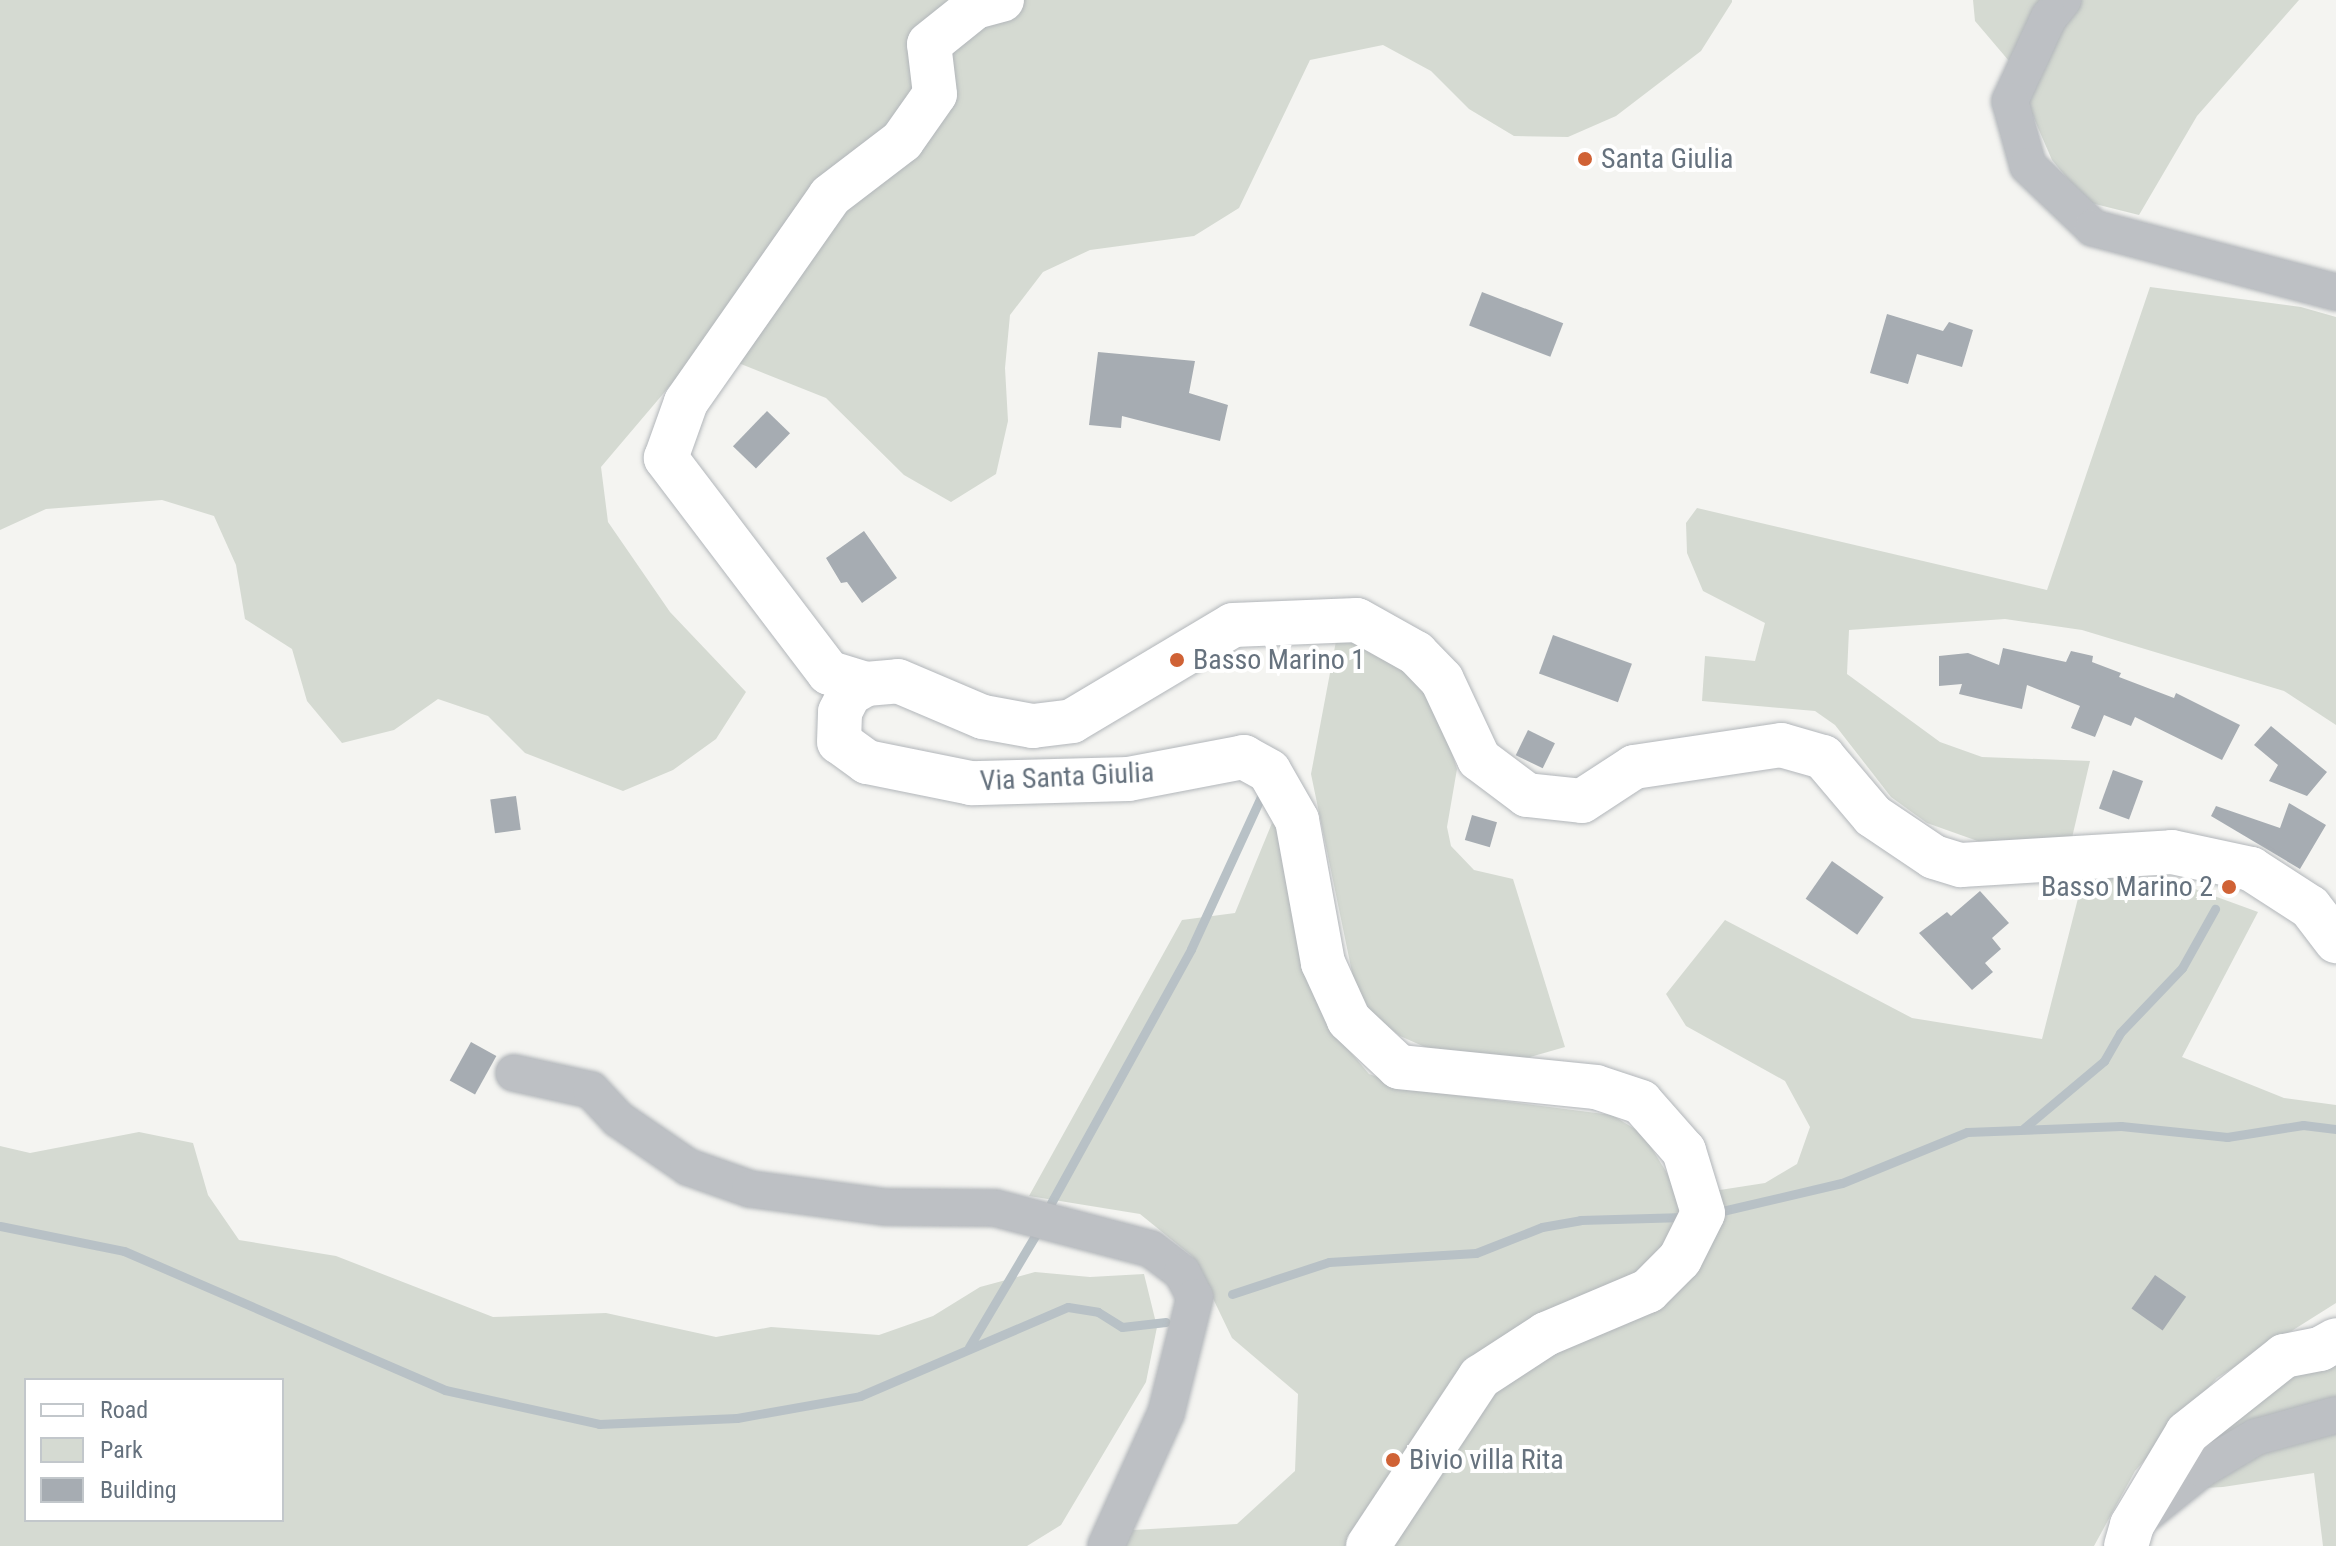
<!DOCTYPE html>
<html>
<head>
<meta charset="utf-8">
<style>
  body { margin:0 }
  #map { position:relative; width:2336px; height:1546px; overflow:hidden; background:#f4f4f1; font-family:"Roboto Condensed",sans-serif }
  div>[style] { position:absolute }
  .green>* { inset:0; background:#d5dad2 }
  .stream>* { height:9px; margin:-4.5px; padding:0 4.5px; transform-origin:4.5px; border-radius:4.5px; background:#b8c1c6 }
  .building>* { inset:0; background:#a6acb2; transform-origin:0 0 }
  .roads { filter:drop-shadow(0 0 2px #b2b6ba) drop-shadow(0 0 2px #b2b6ba) }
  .street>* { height:36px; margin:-18px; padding:0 18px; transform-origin:18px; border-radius:18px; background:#bdc0c4 }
  .secondary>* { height:44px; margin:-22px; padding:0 22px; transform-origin:22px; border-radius:22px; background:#fff }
  .dots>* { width:22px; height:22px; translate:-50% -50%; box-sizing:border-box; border:4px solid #fff; border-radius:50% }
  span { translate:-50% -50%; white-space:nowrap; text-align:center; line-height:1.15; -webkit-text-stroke:8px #fff; paint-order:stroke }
  .poi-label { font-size:28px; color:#66727e }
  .left { translate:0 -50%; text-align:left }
  .right { translate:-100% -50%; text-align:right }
  .street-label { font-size:28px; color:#66727e }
  .legend { position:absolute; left:24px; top:1378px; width:260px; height:144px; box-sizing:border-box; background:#fff; border:2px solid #c2c7cb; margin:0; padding:10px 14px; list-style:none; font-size:24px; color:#66727e }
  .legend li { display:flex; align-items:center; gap:16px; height:40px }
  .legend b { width:40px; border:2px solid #c2c7cb }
</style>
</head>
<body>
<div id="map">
  <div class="green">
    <i style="clip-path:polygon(0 0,1732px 0,1732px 2px,1701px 51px,1616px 116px,1568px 137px,1514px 136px,1469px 109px,1431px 71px,1383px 45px,1310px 60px,1239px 208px,1194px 236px,1090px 250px,1043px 272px,1010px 315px,1005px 368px,1008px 421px,996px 474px,951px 502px,904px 475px,826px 398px,726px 358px,674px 381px,601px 467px,608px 522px,670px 612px,746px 692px,716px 739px,673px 770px,623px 791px,525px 753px,488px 716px,438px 699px,394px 730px,342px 743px,307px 701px,292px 649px,245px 619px,236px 565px,214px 516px,162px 500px,46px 509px,0 530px)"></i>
    <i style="clip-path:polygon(1973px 0,2299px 0,2197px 116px,2139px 215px,2087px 202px,2052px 160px,2009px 61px,1975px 21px)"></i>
    <i style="clip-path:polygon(2150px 287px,2301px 307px,2336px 317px,2336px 725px,2284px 691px,2082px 630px,2005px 619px,1849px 630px,1847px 674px,1940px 742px,1982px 757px,2090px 761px,2071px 842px,1986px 844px,1927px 823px,1891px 797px,1835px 725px,1815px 711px,1702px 701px,1705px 656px,1755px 661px,1765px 623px,1703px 591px,1687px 553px,1686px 523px,1697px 508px,2047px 590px)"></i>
    <i style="clip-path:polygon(1336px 641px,1368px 645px,1420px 682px,1441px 718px,1457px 769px,1447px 827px,1451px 846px,1474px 870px,1513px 879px,1565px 1047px,1509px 1063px,1434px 1051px,1400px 1036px,1371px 1014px,1353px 977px,1311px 774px)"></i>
    <i style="clip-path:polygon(1272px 823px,1281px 829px,1336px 1035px,1369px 1074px,1416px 1090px,1612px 1115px,1643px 1134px,1681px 1196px,1765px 1183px,1797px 1164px,1810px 1127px,1785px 1081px,1686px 1026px,1666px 994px,1725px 920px,1912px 1018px,2042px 1039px,2085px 871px,2195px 889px,2258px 912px,2182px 1057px,2284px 1098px,2336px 1105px,2336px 1303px,2217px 1378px,2135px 1471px,2094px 1546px,1106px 1546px,1116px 1531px,1237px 1524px,1295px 1471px,1298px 1394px,1232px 1338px,1193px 1257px,1140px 1214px,1029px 1196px,1182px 920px,1235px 913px)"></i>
    <i style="clip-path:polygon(evenodd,139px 1132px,193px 1143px,208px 1195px,239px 1240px,336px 1256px,493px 1317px,606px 1313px,716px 1337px,771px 1327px,879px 1335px,933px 1316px,980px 1287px,1035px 1272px,1090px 1277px,1144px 1274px,1157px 1327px,1146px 1382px,1061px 1525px,1027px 1546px,0 1546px,0 1146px,30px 1153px,139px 1132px,26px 1380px,282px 1380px,282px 1520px,26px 1520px,26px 1380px)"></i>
    <i style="clip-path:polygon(2336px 1350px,2336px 1546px,2323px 1546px,2314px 1473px,2223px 1487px,2162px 1490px,2208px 1422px)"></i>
  </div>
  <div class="stream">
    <i style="left:2023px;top:1129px;width:106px;rotate:-40deg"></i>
    <i style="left:2104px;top:1061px;width:32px;rotate:-60deg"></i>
    <i style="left:2120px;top:1033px;width:90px;rotate:-46.4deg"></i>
    <i style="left:2182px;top:968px;width:68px;rotate:-60.8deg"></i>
    <i style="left:1051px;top:1203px;width:290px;rotate:-61.1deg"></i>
    <i style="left:1191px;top:949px;width:177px;rotate:-65.3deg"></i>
    <i style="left:1718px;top:1212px;width:127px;rotate:-13.2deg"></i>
    <i style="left:1842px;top:1183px;width:135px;rotate:-22.2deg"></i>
    <i style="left:1967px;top:1132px;width:154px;rotate:-2.2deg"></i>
    <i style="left:2121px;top:1126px;width:107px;rotate:5.9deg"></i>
    <i style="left:2227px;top:1137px;width:77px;rotate:-9deg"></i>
    <i style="left:2303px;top:1125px;width:33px;rotate:7deg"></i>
    <i style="left:0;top:1226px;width:126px;rotate:11.4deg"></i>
    <i style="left:124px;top:1251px;width:350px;rotate:23.4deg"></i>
    <i style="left:445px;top:1390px;width:158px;rotate:12.4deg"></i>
    <i style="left:599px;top:1424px;width:138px;rotate:-2.5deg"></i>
    <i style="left:737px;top:1418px;width:125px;rotate:-10.1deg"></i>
    <i style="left:860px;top:1396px;width:226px;rotate:-23.2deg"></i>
    <i style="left:1068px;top:1307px;width:30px;rotate:9deg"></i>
    <i style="left:1098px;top:1312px;width:28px;rotate:32deg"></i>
    <i style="left:1122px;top:1327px;width:44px;rotate:-6.5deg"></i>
    <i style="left:1232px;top:1294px;width:102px;rotate:-18.3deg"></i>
    <i style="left:1329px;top:1262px;width:147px;rotate:-3.5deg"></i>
    <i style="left:1476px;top:1253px;width:71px;rotate:-21.5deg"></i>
    <i style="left:1542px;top:1227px;width:39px;rotate:-10deg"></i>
    <i style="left:1580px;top:1220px;width:105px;rotate:-1.6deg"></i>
    <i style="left:969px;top:1347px;width:131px;rotate:-59.3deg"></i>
  </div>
  <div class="building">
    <i style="left:1482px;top:292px;width:87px;height:36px;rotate:21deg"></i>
    <i style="clip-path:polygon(1887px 314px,1943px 331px,1949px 322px,1973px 330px,1962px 367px,1917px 354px,1908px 384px,1870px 373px)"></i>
    <i style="clip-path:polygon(1098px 352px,1195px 361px,1189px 393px,1228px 405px,1220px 441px,1122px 416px,1121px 428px,1089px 425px)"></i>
    <i style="left:767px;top:411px;width:32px;height:49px;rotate:44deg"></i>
    <i style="clip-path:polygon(864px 531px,897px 578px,862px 603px,847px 582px,841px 583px,826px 558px)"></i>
    <i style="left:1553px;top:635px;width:84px;height:41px;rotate:20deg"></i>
    <i style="clip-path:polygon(2003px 648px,2066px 662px,2071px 651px,2093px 656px,2092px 662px,2121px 673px,2119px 677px,2174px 698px,2176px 693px,2240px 725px,2222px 760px,2135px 717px,2131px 726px,2104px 715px,2095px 737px,2071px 728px,2080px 706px,2027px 685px,2022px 709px,1959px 694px,1962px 684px,1939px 686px,1939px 656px,1968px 653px,1999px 665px)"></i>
    <i style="clip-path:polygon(2271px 726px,2327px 772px,2307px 796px,2269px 781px,2278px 765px,2254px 745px)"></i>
    <i style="left:1528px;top:730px;width:30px;height:28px;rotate:26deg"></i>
    <i style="left:2113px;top:770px;width:32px;height:41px;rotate:20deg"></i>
    <i style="left:516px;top:796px;width:34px;height:26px;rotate:82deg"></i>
    <i style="clip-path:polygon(2289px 803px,2326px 825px,2300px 869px,2211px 816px,2216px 806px,2280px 828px)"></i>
    <i style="left:1472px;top:815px;width:26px;height:26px;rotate:16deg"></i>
    <i style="left:1832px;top:861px;width:63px;height:46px;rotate:35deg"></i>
    <i style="clip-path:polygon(1980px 891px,2009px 923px,1992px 938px,2001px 949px,1985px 963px,1993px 972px,1972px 990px,1919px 933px,1947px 912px,1951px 916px)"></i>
    <i style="left:471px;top:1042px;width:29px;height:44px;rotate:29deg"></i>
    <i style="left:2155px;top:1275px;width:38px;height:41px;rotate:35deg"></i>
  </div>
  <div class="roads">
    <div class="street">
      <i style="left:2063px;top:0;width:22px;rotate:129deg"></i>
      <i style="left:2049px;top:17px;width:93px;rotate:114.9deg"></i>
      <i style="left:2010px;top:101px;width:67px;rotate:74.5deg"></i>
      <i style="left:2028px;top:166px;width:90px;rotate:43.6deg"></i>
      <i style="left:2093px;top:228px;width:251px;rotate:14.8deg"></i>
      <i style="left:514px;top:1073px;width:79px;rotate:12.4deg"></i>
      <i style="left:591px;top:1090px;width:40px;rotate:47deg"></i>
      <i style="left:618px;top:1119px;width:85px;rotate:34.4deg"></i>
      <i style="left:688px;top:1167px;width:66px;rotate:19.5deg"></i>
      <i style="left:750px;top:1189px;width:136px;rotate:7.6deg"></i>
      <i style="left:885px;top:1207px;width:110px;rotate:0.5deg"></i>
      <i style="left:995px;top:1208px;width:161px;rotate:14.7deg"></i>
      <i style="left:1151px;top:1249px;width:39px;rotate:37deg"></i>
      <i style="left:1182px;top:1272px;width:28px;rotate:63deg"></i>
      <i style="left:1195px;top:1297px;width:120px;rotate:104deg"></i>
      <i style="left:1166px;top:1413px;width:146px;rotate:114.3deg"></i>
      <i style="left:2142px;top:1517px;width:77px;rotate:-38.7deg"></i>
      <i style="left:2202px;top:1469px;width:63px;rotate:-30.7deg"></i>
      <i style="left:2256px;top:1437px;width:83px;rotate:-15.4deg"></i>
    </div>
    <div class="secondary">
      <i style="left:866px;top:684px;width:39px;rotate:-163deg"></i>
      <i style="left:829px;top:673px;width:270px;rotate:-127.2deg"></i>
      <i style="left:666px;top:458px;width:59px;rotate:-70.3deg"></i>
      <i style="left:686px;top:402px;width:251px;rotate:-55deg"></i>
      <i style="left:830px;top:196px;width:91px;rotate:-37.4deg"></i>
      <i style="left:902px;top:141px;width:57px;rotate:-54.9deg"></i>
      <i style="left:935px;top:94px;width:50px;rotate:-96.8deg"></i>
      <i style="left:929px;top:44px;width:59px;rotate:-38.8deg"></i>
      <i style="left:975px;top:7px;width:28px;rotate:-15deg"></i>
      <i style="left:1368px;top:1546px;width:203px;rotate:-56.5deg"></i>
      <i style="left:1480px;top:1377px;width:79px;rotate:-33.1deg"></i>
      <i style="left:1546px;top:1334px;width:111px;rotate:-22.9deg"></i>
      <i style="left:1648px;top:1291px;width:45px;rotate:-45deg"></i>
      <i style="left:1680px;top:1259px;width:51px;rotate:-63.4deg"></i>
      <i style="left:1703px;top:1213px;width:65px;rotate:-107deg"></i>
      <i style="left:1684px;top:1151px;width:65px;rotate:-131.3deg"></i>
      <i style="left:1641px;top:1102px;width:47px;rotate:-161.6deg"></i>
      <i style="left:1596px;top:1087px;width:198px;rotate:-174.2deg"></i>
      <i style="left:1399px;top:1067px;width:69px;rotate:-136.8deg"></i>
      <i style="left:1349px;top:1020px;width:63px;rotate:-114.5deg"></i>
      <i style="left:1323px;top:963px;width:145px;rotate:-100.3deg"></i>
      <i style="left:1297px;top:820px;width:56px;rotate:-119.7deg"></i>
      <i style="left:1269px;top:771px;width:29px;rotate:-151deg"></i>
      <i style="left:1244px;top:757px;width:117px;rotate:169.2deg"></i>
      <i style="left:1129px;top:779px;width:158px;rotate:178.5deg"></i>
      <i style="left:971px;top:783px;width:106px;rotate:-168.6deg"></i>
      <i style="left:867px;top:762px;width:34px;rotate:-144deg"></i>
      <i style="left:839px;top:742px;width:30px;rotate:-88deg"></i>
      <i style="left:840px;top:712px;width:20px;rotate:-63deg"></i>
      <i style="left:849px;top:694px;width:20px;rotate:-30deg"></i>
      <i style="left:866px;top:684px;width:32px;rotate:-5deg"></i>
      <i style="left:898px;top:681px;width:92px;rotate:23deg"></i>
      <i style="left:983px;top:717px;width:51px;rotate:10.2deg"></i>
      <i style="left:1033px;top:726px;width:39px;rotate:-7deg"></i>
      <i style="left:1072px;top:721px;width:187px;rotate:-30.8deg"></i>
      <i style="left:1233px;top:625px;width:124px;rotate:-2.3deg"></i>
      <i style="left:1357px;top:620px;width:68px;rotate:29.2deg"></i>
      <i style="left:1416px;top:653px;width:37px;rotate:46deg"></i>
      <i style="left:1442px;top:680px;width:87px;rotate:64.9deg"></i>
      <i style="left:1479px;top:759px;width:60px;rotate:36.9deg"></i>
      <i style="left:1527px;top:795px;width:55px;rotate:6.2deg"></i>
      <i style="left:1582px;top:801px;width:62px;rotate:-33.2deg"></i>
      <i style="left:1634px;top:767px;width:149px;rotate:-8.5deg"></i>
      <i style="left:1781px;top:745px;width:44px;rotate:15.9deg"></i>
      <i style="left:1823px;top:757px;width:77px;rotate:49.7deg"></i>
      <i style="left:1873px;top:816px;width:73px;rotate:33.9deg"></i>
      <i style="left:1934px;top:857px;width:28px;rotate:17deg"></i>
      <i style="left:1961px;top:865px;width:211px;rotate:-3.5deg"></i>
      <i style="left:2172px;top:852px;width:81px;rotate:12.1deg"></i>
      <i style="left:2251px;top:869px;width:70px;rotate:32.8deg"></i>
      <i style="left:2310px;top:907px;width:43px;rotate:52.6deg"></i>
      <i style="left:2126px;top:1546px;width:22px;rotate:-74deg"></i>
      <i style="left:2132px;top:1525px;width:107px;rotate:-59.1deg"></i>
      <i style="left:2187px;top:1433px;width:124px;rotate:-38.4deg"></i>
      <i style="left:2284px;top:1356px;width:37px;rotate:-11deg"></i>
      <i style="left:2320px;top:1349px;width:18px;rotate:-29deg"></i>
    </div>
  </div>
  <div class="dots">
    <i style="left:1585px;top:159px;background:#d06235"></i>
    <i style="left:1177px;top:660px;background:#d06235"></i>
    <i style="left:2229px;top:887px;background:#d06235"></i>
    <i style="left:1393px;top:1460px;background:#d06235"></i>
  </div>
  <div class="poi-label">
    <span class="left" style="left:1601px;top:159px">Santa Giulia</span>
    <span class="left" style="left:1193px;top:660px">Basso Marino 1</span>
    <span class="right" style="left:2213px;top:887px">Basso Marino 2</span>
    <span class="left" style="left:1409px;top:1460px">Bivio villa Rita</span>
  </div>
  <div class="street-label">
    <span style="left:1067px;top:777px;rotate:-3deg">Via Santa Giulia</span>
  </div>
  <ul class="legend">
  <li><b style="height:10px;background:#fff"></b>Road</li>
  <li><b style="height:22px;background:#d5dad2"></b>Park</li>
  <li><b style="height:22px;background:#a6acb2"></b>Building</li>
  </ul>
</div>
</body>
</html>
